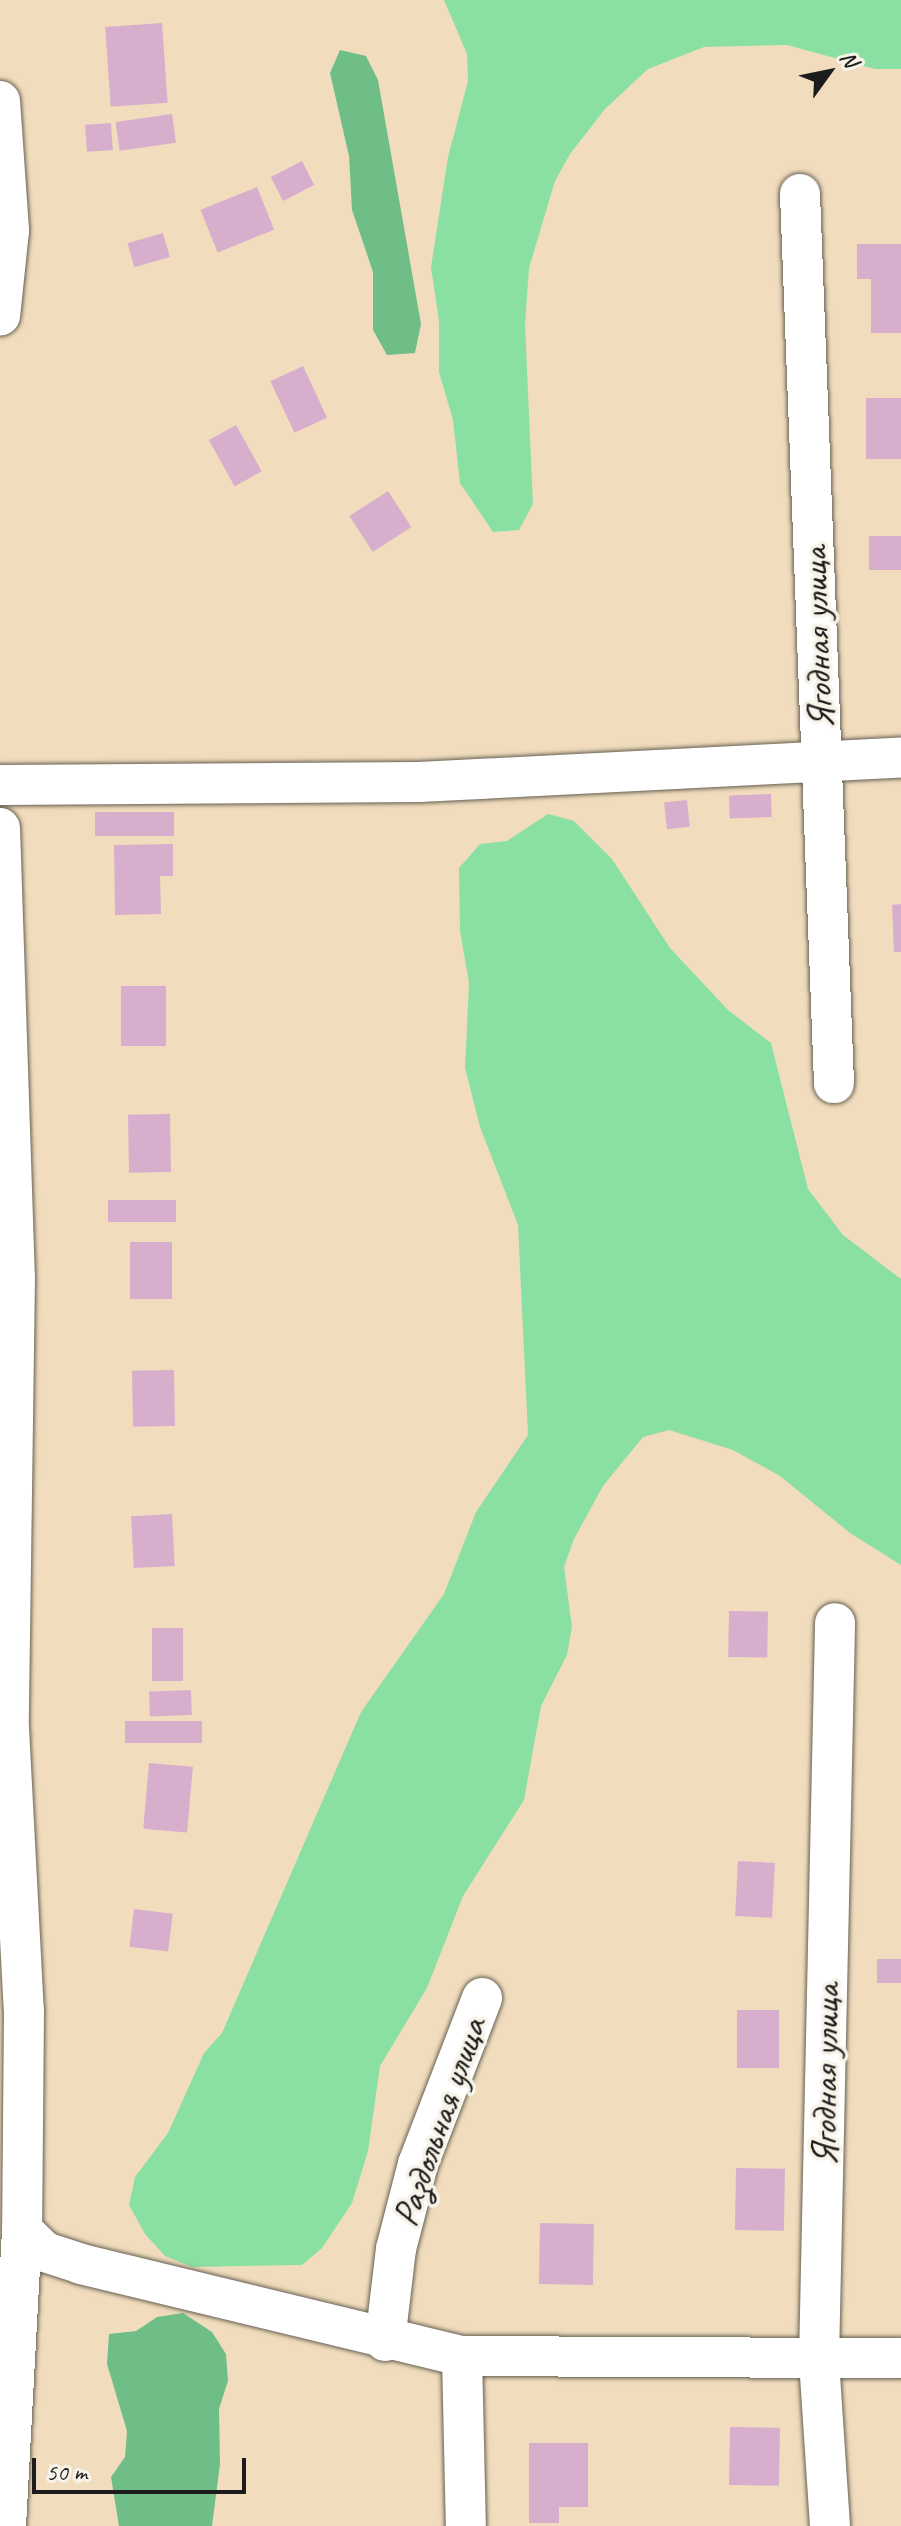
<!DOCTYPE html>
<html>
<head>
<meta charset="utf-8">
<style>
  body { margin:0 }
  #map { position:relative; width:901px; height:2526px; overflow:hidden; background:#f1ddbd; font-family:Caveat,sans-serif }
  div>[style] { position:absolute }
  .green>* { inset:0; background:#8ae0a2 }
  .forest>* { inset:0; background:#6fbe88 }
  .building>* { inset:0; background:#d7afcd; transform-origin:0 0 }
  .roads { filter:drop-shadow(0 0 2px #676054) drop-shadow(0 0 2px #676054) }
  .minor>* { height:40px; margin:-20px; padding:0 20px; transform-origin:20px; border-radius:20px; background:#fff }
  span { translate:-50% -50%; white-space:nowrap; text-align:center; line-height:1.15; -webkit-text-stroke:7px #f7f3e8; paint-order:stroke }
  .street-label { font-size:38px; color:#1c1c1c }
  .north { position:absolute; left:789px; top:32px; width:80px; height:80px; -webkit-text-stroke:6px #f7f3e8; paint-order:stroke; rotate:57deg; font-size:22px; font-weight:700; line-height:32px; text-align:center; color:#1c1c1c }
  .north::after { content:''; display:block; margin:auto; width:28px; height:36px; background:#1c1c1c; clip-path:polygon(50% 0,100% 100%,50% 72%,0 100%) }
  .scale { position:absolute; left:32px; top:2458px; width:214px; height:36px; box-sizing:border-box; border:4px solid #1c1c1c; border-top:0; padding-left:10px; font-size:24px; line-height:28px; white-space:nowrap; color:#1c1c1c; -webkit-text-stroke:6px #f7f3e8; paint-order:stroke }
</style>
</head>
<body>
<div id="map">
  <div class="green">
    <i style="clip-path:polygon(444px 0,901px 0,901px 69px,875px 69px,787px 45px,704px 47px,648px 69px,605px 109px,570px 154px,555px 181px,529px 268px,525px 325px,533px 504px,519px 530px,493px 532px,460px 483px,453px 420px,439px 372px,439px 321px,431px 267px,448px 157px,468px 81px,467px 54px)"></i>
    <i style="clip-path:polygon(548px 814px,574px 821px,612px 859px,670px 948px,728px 1010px,771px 1043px,808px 1189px,843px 1235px,901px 1279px,901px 1565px,850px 1533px,780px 1476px,733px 1450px,669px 1430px,643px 1437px,603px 1486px,574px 1539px,564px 1567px,572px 1627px,567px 1655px,541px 1706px,524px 1800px,463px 1896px,427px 1988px,380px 2066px,368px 2151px,352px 2203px,322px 2248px,302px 2265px,192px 2267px,165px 2256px,145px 2234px,129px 2205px,135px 2177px,168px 2133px,204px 2053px,222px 2033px,361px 1712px,444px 1594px,476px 1512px,528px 1435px,518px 1225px,480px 1127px,465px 1068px,469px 983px,460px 931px,459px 868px,480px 844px,507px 841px)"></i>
  </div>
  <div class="forest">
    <i style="clip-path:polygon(340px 50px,366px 56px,378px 80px,421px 324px,415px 353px,387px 355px,373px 330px,373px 272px,352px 210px,349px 156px,330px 73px)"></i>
    <i style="clip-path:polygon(183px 2313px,212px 2332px,226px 2354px,228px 2381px,219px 2409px,220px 2464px,212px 2526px,119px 2526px,111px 2477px,125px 2457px,127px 2431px,107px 2364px,109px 2334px,136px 2331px,157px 2317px)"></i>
  </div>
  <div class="building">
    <i style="left:162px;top:23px;width:80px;height:57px;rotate:86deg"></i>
    <i style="left:172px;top:114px;width:29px;height:57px;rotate:82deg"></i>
    <i style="left:111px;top:123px;width:27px;height:26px;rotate:86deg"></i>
    <i style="left:302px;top:161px;width:27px;height:35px;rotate:63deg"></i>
    <i style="left:257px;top:187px;width:46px;height:61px;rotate:68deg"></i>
    <i style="left:163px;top:233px;width:25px;height:37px;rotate:74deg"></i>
    <i style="clip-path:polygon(857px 244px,901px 244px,901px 333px,871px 333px,871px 279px,857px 279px)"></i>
    <i style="left:303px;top:366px;width:57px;height:36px;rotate:65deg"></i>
    <i style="left:901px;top:398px;width:61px;height:35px;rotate:90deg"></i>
    <i style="left:236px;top:425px;width:53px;height:31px;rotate:61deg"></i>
    <i style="left:388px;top:491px;width:43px;height:46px;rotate:57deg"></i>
    <i style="left:901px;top:536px;width:34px;height:32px;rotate:90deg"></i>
    <i style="left:771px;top:794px;width:23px;height:42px;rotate:88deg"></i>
    <i style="left:687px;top:800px;width:27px;height:23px;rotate:84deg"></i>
    <i style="left:95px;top:812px;width:79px;height:24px"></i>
    <i style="clip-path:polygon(173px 844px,173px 876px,160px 876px,161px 914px,115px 915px,114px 845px)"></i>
    <i style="clip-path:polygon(901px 904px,901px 952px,894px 952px,892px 905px)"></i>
    <i style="left:121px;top:986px;width:45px;height:60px"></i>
    <i style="left:170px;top:1114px;width:58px;height:42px;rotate:89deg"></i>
    <i style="left:176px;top:1200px;width:22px;height:68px;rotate:90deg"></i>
    <i style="left:130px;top:1242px;width:42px;height:57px"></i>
    <i style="left:174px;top:1370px;width:56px;height:42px;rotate:89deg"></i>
    <i style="left:172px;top:1514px;width:52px;height:41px;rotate:87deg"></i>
    <i style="left:729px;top:1611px;width:39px;height:46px;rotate:1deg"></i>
    <i style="left:152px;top:1628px;width:31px;height:53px"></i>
    <i style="left:191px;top:1690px;width:25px;height:42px;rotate:88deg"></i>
    <i style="left:202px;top:1721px;width:22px;height:77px;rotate:90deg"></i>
    <i style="left:149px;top:1763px;width:44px;height:66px;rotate:5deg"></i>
    <i style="left:738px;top:1861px;width:37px;height:55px;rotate:3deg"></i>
    <i style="left:134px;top:1909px;width:39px;height:38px;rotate:7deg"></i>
    <i style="left:877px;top:1959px;width:24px;height:24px"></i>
    <i style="left:737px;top:2010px;width:42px;height:58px"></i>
    <i style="left:736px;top:2168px;width:49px;height:62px;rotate:1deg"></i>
    <i style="left:540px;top:2223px;width:54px;height:61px;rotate:1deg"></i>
    <i style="left:730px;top:2427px;width:50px;height:58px;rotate:1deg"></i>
    <i style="clip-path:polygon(529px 2443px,588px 2443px,588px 2507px,559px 2507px,559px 2523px,529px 2523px)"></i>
  </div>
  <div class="roads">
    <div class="minor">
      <i style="left:0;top:101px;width:130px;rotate:86deg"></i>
      <i style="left:9px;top:231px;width:85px;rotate:96deg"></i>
      <i style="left:800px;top:194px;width:890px;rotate:87.81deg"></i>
      <i style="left:0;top:785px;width:419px;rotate:-0.4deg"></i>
      <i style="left:419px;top:782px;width:483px;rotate:-2.9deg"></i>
      <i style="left:0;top:828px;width:449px;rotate:88.1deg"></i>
      <i style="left:15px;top:1277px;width:451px;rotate:90.8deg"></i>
      <i style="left:9px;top:1728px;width:282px;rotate:87deg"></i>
      <i style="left:24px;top:2010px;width:220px;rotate:90.5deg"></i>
      <i style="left:22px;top:2230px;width:32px;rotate:44deg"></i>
      <i style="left:45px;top:2252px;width:38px;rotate:18deg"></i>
      <i style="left:81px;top:2264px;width:392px;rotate:13.6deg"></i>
      <i style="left:462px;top:2356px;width:439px;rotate:0.3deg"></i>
      <i style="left:385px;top:2341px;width:93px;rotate:-83.2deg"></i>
      <i style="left:396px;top:2249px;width:88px;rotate:-75.5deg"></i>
      <i style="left:418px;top:2164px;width:178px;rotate:-68.9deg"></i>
      <i style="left:462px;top:2356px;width:170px;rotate:88.7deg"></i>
      <i style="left:6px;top:2526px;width:296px;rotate:-86.9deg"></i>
      <i style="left:830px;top:2526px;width:167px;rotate:-93.8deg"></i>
      <i style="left:819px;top:2359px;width:736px;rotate:-88.75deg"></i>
    </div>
  </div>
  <div class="street-label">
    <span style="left:817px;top:638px;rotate:-92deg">Ягодная улица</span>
    <span style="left:825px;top:2075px;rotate:-89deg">Ягодная улица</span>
    <span style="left:439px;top:2122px;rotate:-71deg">Раздольная улица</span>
  </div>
  <div class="north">N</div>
  <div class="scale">50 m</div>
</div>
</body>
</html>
